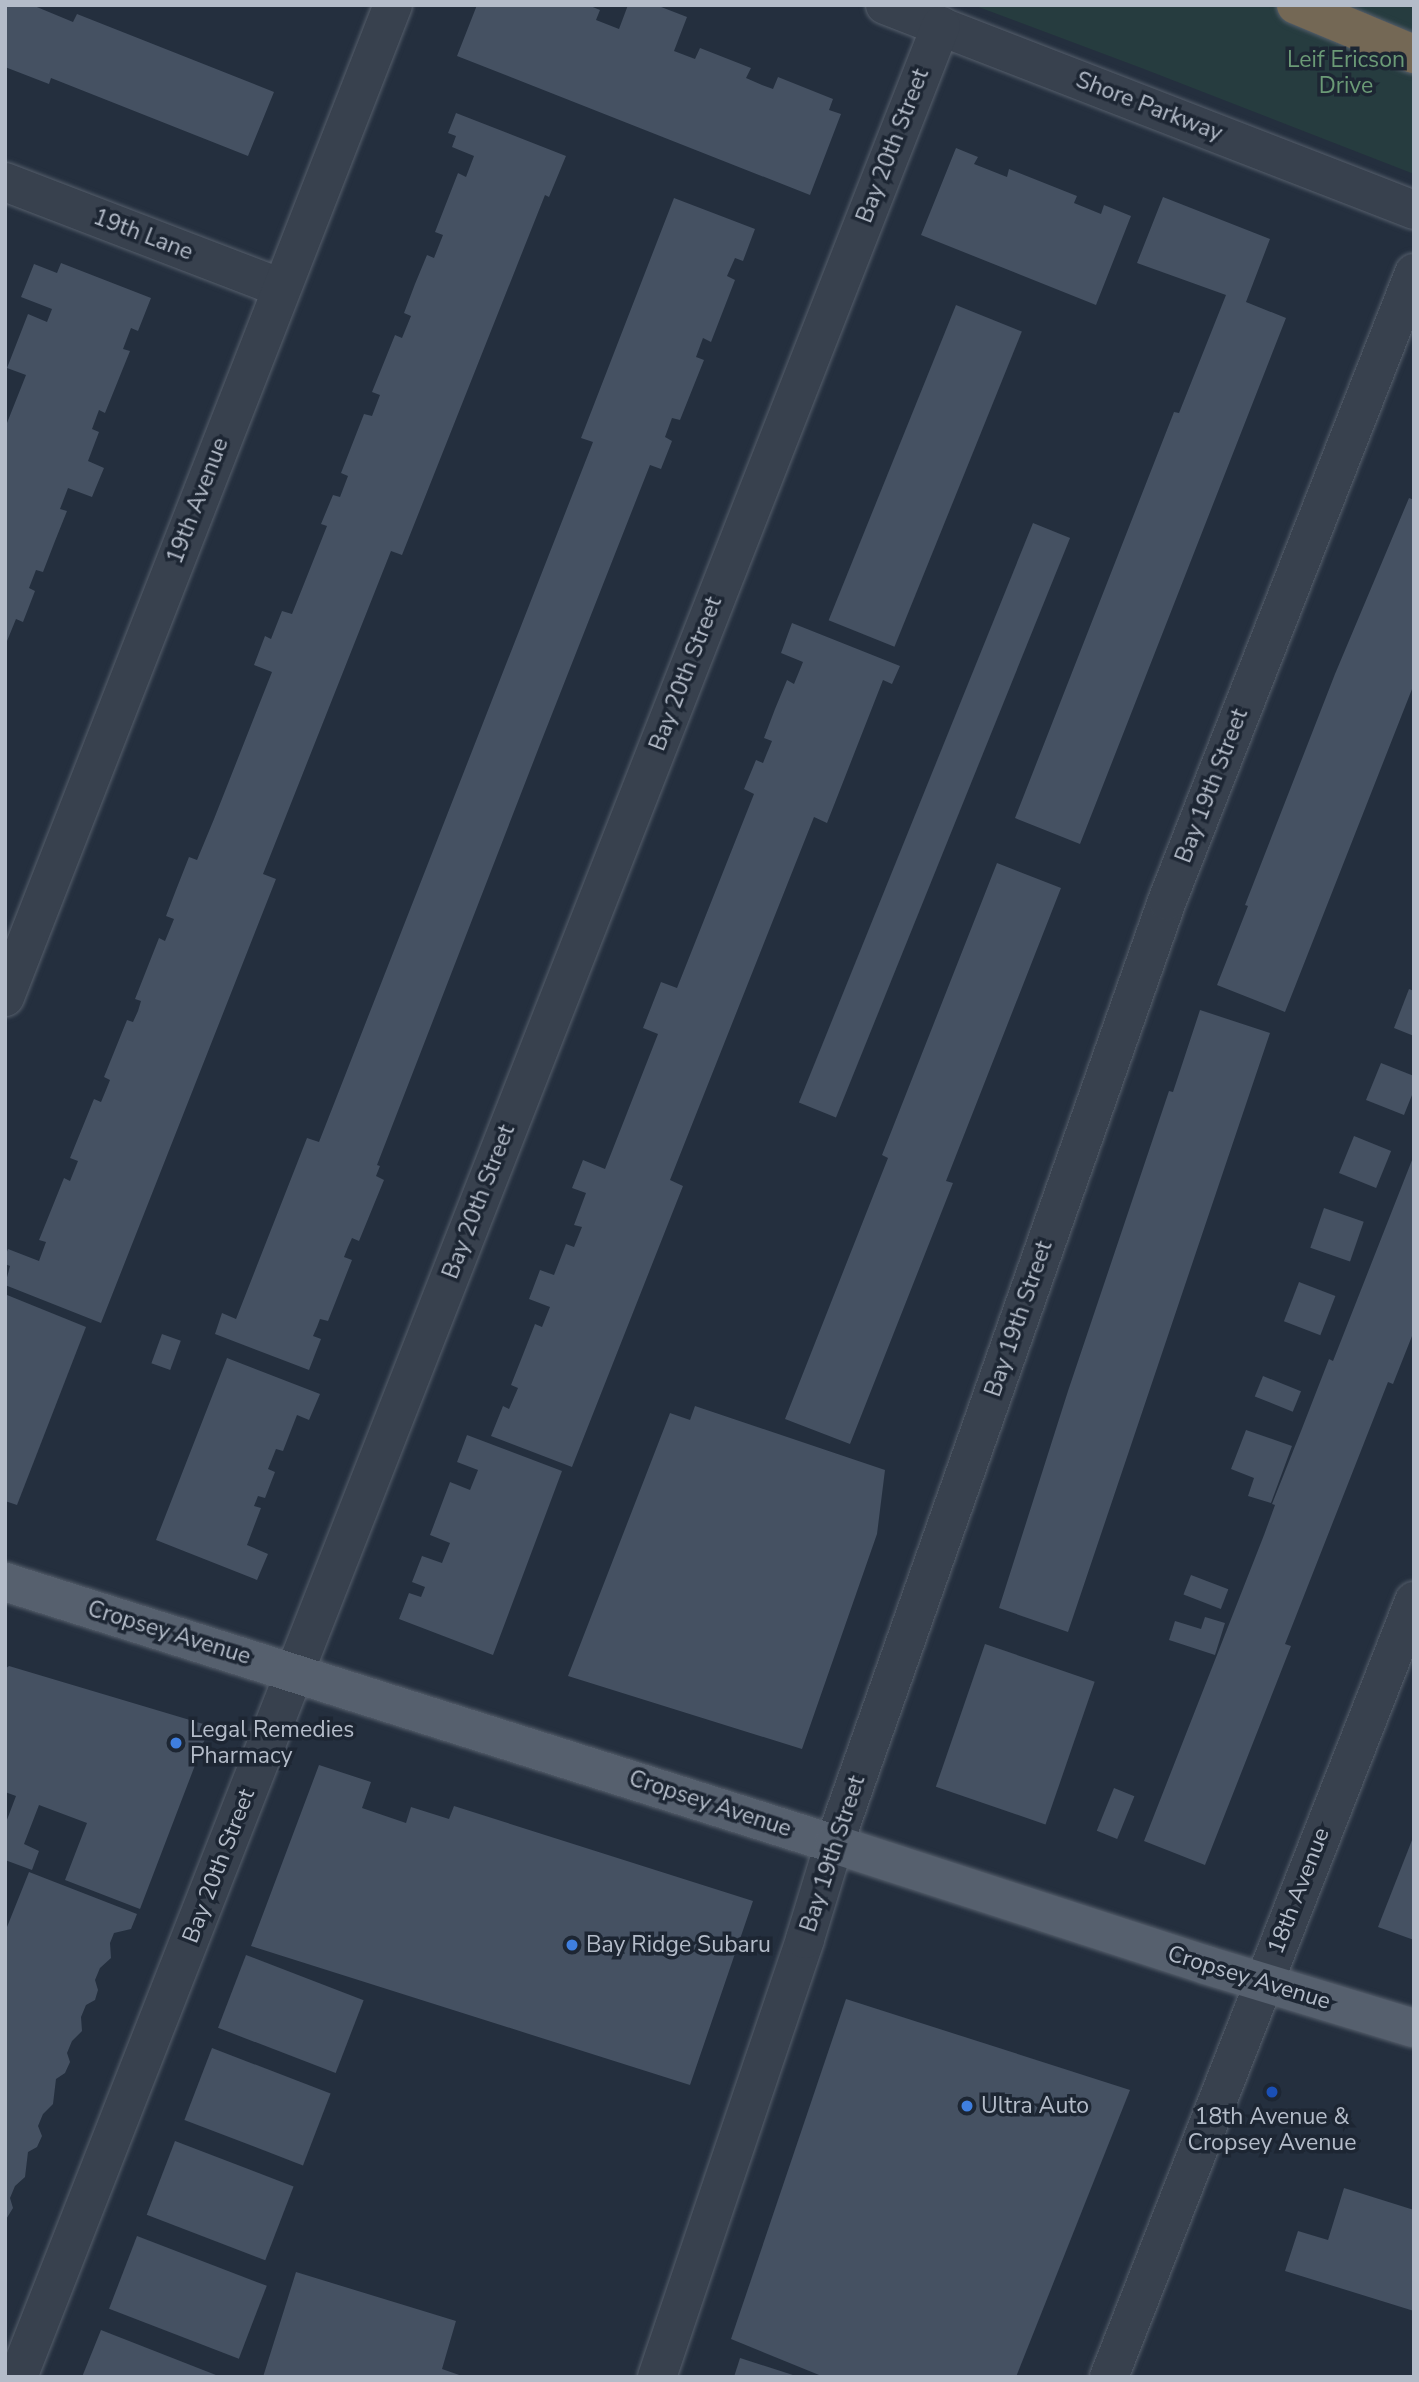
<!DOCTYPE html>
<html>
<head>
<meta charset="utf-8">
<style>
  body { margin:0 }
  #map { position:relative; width:1419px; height:2382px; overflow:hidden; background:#242f3e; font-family:"Nunito Sans",sans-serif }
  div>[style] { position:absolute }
  .green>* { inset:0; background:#263c3f }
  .building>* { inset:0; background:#455162; transform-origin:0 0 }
  .roads { filter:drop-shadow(0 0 2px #565f6c) drop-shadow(0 0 2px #565f6c) }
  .minor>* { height:38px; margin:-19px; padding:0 19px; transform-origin:19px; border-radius:19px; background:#38414e }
  .major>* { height:38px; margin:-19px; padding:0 19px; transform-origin:19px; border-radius:19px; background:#56606e }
  .highway>* { height:38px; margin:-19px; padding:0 19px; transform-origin:19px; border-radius:19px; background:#746855 }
  .dots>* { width:19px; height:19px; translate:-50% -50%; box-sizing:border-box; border:4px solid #1d2633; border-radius:50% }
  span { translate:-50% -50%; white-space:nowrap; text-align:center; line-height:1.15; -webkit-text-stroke:7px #1d2633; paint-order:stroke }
  .park-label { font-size:23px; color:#6b9a76 }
  .street-label { font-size:23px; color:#b4bcc9 }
  .poi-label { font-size:23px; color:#b4bcc9 }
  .left { translate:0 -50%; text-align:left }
  .frame { position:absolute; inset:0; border:7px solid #b4bcc9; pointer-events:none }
</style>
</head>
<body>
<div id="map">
  <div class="green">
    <i style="clip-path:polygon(973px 5px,1414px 5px,1414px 174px,1144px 69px)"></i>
  </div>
  <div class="building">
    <i style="clip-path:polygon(5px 5px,32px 5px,73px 22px,77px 14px,274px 92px,248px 156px,51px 78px,49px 84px,5px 67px)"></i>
    <i style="clip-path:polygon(477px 5px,588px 5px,600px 10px,596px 20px,619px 29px,628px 5px,656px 5px,687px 17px,674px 51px,695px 59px,700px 48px,751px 68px,746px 78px,762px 85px,773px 89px,778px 77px,833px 99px,829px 110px,841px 114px,810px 195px,457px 56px)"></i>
    <i style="clip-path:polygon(456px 113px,566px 156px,549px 197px,545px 195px,402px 555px,391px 551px,263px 874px,276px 879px,101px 1323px,5px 1285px,10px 1266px,5px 1264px,5px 1257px,8px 1249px,39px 1261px,46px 1242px,39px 1240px,64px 1178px,70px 1181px,78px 1161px,70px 1158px,94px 1099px,101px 1102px,106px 1090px,110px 1080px,104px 1077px,127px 1020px,133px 1022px,138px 1011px,141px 1001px,135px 999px,159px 938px,165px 941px,174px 919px,166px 916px,176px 890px,189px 857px,197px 860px,214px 819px,272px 672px,254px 665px,265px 636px,271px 639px,282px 611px,292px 614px,327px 526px,321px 524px,333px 495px,340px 497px,348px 476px,341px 473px,364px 414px,372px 416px,380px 395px,372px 392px,395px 335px,402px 338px,411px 316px,404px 313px,415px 284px,427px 255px,434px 258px,443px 235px,435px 232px,458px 173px,466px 177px,474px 156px,452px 147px,456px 136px,448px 133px)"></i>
    <i style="clip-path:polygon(956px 148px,978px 157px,974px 164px,1007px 177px,1009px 169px,1077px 196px,1074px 203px,1101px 214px,1104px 205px,1131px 216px,1096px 305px,921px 235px)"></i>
    <i style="clip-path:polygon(1163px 197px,1270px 239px,1246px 302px,1286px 318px,1080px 844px,1015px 818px,1174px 412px,1179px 413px,1226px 295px,1137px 263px)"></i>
    <i style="clip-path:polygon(674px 198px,755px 229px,743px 261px,735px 258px,727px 276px,735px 280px,711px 342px,703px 338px,696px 357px,704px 360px,680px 420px,672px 418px,665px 437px,672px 441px,661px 469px,650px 465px,541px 742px,377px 1165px,380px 1166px,376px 1176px,384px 1180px,359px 1241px,352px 1238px,348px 1247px,344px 1257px,352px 1260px,328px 1321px,320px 1319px,317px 1327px,313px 1336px,321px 1339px,309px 1370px,215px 1334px,222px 1313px,236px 1319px,307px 1138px,319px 1142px,593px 442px,581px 438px)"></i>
    <i style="clip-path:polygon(61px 263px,151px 298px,138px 331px,131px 328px,123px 349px,130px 351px,105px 413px,99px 410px,92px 429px,99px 432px,88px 461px,104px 468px,92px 497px,68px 488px,60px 509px,67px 511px,55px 541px,43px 572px,36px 570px,29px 588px,35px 591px,23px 622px,16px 619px,5px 646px,5px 428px,26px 375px,7px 368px,28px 314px,47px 322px,52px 309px,21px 297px,34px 264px,57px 273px)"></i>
    <i style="left:956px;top:305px;width:71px;height:340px;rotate:22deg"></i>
    <i style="clip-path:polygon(1409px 498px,1414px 500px,1414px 684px,1285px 1012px,1217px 985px,1248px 906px,1245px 905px,1335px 674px)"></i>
    <i style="left:1033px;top:523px;width:40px;height:625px;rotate:22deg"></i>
    <i style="clip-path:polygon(792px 623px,900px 666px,892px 684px,883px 680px,827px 823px,814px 817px,670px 1180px,683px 1186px,572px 1467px,491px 1436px,503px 1406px,509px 1409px,518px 1388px,511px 1385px,535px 1324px,542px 1327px,550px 1307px,529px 1299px,540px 1270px,554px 1275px,566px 1244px,574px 1247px,582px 1227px,574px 1225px,586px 1193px,572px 1188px,583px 1160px,605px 1169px,658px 1034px,643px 1028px,661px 982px,677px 988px,754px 794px,744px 789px,756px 760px,763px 763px,767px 753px,772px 741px,764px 738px,775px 709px,787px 680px,794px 684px,803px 662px,781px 653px)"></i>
    <i style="clip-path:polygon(997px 863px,1061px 888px,946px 1181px,953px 1183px,850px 1444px,785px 1419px,888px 1158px,882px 1155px)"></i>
    <i style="clip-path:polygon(1409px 989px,1414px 991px,1414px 1036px,1394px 1028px)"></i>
    <i style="clip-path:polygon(1200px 1010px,1270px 1033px,1068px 1632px,999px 1608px,1068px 1391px,1169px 1091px,1173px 1092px)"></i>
    <i style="clip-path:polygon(1381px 1063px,1414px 1076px,1414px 1090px,1404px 1115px,1366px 1100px)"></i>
    <i style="left:1354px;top:1136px;width:40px;height:40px;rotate:22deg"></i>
    <i style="clip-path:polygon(1414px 1155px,1414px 1331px,1393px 1384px,1388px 1382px,1285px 1644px,1291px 1646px,1205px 1865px,1144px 1841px,1264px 1535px,1275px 1505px,1272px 1504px,1301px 1431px,1329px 1359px,1333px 1361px)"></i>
    <i style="left:1324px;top:1208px;width:42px;height:42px;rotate:19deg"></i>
    <i style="left:1299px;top:1282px;width:39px;height:42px;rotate:21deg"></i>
    <i style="clip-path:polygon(7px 1295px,86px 1327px,17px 1505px,5px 1501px)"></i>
    <i style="left:162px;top:1334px;width:20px;height:31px;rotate:20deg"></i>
    <i style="clip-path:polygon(227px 1358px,320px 1394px,309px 1420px,297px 1415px,283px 1451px,276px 1449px,268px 1469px,275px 1472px,265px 1498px,258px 1496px,254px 1506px,261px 1508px,247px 1545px,268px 1554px,257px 1580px,156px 1540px)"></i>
    <i style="left:1263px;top:1376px;width:41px;height:22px;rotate:22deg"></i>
    <i style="clip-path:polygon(695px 1406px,885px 1470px,877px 1534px,802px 1749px,568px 1676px,670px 1413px,690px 1420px)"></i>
    <i style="clip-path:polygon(1246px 1430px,1292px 1446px,1271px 1503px,1248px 1496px,1254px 1478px,1231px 1469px)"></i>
    <i style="clip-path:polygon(467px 1435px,562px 1471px,493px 1655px,399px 1619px,409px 1593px,421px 1597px,425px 1587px,412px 1582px,422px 1556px,442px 1563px,450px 1543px,430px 1535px,450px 1482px,470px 1490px,478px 1470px,457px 1462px)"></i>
    <i style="left:1191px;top:1575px;width:40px;height:21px;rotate:21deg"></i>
    <i style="clip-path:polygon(1205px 1617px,1225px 1623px,1215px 1655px,1169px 1640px,1175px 1621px,1201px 1629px)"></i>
    <i style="left:985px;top:1644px;width:116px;height:151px;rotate:19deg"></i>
    <i style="clip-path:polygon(9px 1666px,210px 1726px,140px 1909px,65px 1880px,87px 1823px,39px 1805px,24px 1844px,39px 1851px,32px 1870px,5px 1860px,5px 1825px,16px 1796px,5px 1792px,5px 1669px)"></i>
    <i style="clip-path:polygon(319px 1765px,371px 1782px,362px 1808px,406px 1823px,411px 1807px,449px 1819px,454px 1806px,753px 1901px,690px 2085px,251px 1946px)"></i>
    <i style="left:1114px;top:1788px;width:22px;height:46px;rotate:22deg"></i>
    <i style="clip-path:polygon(1414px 1835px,1414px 1940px,1378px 1927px)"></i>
    <i style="clip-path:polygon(29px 1872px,137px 1914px,131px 1929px,114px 1933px,110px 1943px,111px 1958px,100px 1968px,95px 1980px,98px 1990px,95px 2000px,86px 2005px,81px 2017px,82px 2031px,72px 2041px,67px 2053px,70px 2062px,65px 2073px,56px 2079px,53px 2104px,43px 2114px,38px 2126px,42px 2136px,37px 2147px,28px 2152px,25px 2177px,15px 2186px,10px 2198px,13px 2208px,5px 2221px,5px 1932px)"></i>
    <i style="left:246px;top:1955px;width:126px;height:78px;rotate:21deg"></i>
    <i style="clip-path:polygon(846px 1999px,1130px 2090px,1016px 2377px,824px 2377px,731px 2339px)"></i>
    <i style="left:212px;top:2048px;width:127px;height:77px;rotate:21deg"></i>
    <i style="left:175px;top:2141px;width:127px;height:79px;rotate:21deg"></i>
    <i style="clip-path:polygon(1344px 2188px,1414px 2210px,1414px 2311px,1285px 2271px,1298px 2231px,1328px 2240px)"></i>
    <i style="left:137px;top:2236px;width:139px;height:78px;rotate:21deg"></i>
    <i style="clip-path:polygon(296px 2272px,456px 2321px,442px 2369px,465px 2377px,263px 2377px)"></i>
    <i style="clip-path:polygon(101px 2330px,221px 2377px,82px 2377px)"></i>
    <i style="clip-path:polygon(740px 2358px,796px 2376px,796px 2377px,734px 2377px)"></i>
  </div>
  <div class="roads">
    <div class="minor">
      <i style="left:885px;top:5px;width:567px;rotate:21.18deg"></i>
      <i style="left:5px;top:182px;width:296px;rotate:21deg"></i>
      <i style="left:5px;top:997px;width:1065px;rotate:-68.64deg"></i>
      <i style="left:18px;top:2377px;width:2526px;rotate:-68.57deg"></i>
      <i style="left:657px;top:2377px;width:462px;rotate:-71.3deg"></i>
      <i style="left:805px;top:1939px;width:99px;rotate:-73deg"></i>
      <i style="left:834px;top:1844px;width:1000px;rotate:-70.55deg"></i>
      <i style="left:1167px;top:901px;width:675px;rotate:-68.53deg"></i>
      <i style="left:1109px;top:2377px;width:834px;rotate:-68.54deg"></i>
    </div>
    <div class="major">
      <i style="left:5px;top:1582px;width:869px;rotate:17.54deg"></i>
      <i style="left:834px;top:1844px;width:391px;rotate:18deg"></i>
      <i style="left:1206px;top:1965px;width:217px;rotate:16.9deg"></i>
    </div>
    <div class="highway">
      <i style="left:1296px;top:5px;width:128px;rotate:22.6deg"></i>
    </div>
  </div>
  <div class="dots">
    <i style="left:176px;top:1743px;background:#3f7fe0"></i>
    <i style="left:572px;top:1945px;background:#3f7fe0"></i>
    <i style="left:1272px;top:2092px;background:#1a4fb4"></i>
    <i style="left:967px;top:2106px;background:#3f7fe0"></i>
  </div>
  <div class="park-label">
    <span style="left:1346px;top:73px">Leif Ericson<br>Drive</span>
  </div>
  <div class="street-label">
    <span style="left:1149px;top:107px;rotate:21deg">Shore Parkway</span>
    <span style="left:893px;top:146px;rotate:-69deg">Bay 20th Street</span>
    <span style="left:143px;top:235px;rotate:21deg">19th Lane</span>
    <span style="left:198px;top:501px;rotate:-69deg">19th Avenue</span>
    <span style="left:686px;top:674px;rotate:-69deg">Bay 20th Street</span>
    <span style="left:1212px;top:786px;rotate:-69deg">Bay 19th Street</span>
    <span style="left:479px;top:1202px;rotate:-69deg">Bay 20th Street</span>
    <span style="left:1019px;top:1319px;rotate:-71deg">Bay 19th Street</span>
    <span style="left:169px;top:1633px;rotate:17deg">Cropsey Avenue</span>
    <span style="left:710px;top:1804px;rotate:18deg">Cropsey Avenue</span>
    <span style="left:833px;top:1854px;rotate:-72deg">Bay 19th Street</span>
    <span style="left:219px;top:1866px;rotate:-69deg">Bay 20th Street</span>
    <span style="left:1299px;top:1891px;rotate:-69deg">18th Avenue</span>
    <span style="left:1249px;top:1978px;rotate:17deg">Cropsey Avenue</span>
  </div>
  <div class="poi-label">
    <span class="left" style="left:190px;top:1743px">Legal Remedies<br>Pharmacy</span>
    <span class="left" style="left:586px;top:1945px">Bay Ridge Subaru</span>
    <span class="left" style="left:981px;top:2106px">Ultra Auto</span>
    <span style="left:1272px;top:2130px">18th Avenue &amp;<br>Cropsey Avenue</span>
  </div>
  <div class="frame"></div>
</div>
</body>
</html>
